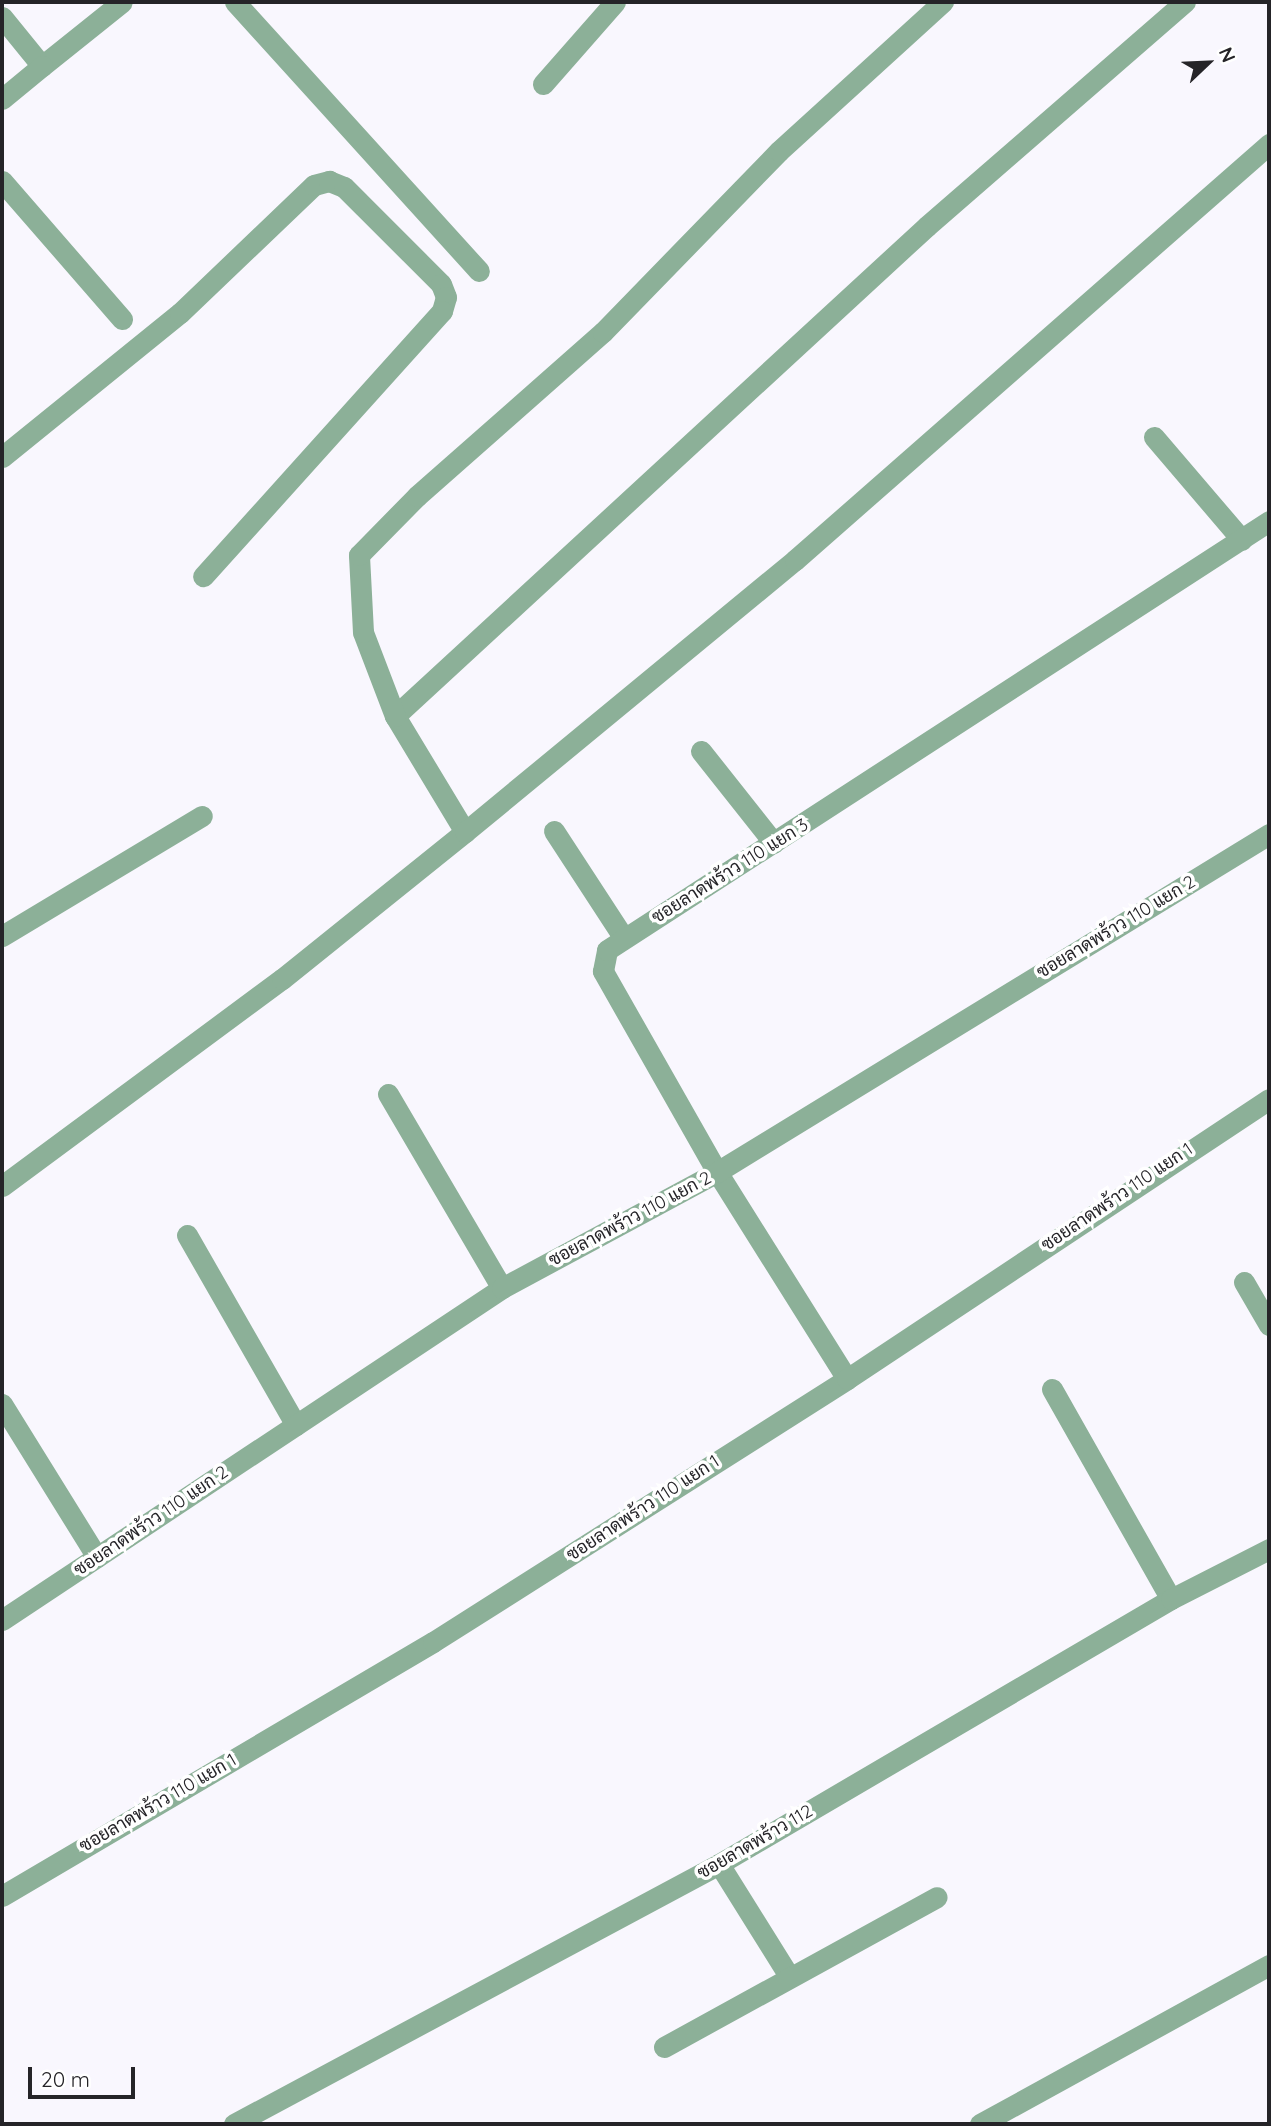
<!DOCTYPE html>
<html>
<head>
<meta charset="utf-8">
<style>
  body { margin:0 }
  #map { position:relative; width:1271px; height:2126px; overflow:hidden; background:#f9f7fe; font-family:Quicksand,Sarabun,sans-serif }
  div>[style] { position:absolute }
  .minor>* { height:21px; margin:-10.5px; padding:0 10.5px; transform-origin:10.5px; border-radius:10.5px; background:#8cb098 }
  span { translate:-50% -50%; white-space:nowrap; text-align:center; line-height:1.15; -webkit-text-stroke:7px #fff; paint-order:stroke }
  .street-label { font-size:18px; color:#252428 }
  .frame { position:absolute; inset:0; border:4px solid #252428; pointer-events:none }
  .north { position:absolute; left:1173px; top:28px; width:70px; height:70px; -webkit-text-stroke:5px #fff; paint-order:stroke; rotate:67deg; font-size:19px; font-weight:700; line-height:28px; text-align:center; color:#252428 }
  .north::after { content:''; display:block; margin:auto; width:24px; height:32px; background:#252428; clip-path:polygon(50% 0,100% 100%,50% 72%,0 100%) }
  .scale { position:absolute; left:28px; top:2067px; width:107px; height:32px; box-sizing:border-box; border:4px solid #252428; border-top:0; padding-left:9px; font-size:21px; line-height:24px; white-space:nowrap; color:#252428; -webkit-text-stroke:5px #fff; paint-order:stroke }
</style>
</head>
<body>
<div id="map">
  <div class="minor">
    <i style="left:235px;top:2px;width:363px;rotate:47.8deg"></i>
    <i style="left:2px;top:17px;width:63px;rotate:50.8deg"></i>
    <i style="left:42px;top:66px;width:102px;rotate:-38.7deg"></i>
    <i style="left:543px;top:84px;width:109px;rotate:-48.7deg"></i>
    <i style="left:2px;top:99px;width:52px;rotate:-39.5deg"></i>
    <i style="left:2px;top:181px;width:183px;rotate:49deg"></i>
    <i style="left:1154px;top:437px;width:135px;rotate:49.5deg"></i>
    <i style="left:2px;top:457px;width:229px;rotate:-39deg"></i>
    <i style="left:180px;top:313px;width:185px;rotate:-43.7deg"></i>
    <i style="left:314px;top:185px;width:16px;rotate:-15deg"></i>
    <i style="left:329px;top:181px;width:16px;rotate:22deg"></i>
    <i style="left:344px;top:187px;width:137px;rotate:45deg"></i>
    <i style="left:441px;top:284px;width:14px;rotate:69deg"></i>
    <i style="left:446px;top:297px;width:15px;rotate:106deg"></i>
    <i style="left:442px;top:311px;width:357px;rotate:132deg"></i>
    <i style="left:395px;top:716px;width:723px;rotate:-42.65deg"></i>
    <i style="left:927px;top:226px;width:342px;rotate:-41deg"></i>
    <i style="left:701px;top:751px;width:117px;rotate:51.6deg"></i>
    <i style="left:554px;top:831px;width:126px;rotate:56.9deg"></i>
    <i style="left:465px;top:832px;width:135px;rotate:-121.1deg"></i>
    <i style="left:395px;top:716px;width:90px;rotate:-110.9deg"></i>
    <i style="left:363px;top:632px;width:77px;rotate:-93deg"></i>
    <i style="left:359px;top:555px;width:83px;rotate:-45.5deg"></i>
    <i style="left:417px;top:496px;width:248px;rotate:-41.4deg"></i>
    <i style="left:603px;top:332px;width:252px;rotate:-45.8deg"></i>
    <i style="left:779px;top:151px;width:222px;rotate:-42.3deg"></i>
    <i style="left:2px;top:936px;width:233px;rotate:-31deg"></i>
    <i style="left:388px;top:1094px;width:225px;rotate:59.6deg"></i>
    <i style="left:2px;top:1186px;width:348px;rotate:-36.5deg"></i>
    <i style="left:282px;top:979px;width:235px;rotate:-38.8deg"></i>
    <i style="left:465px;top:832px;width:428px;rotate:-39.5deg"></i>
    <i style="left:795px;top:560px;width:631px;rotate:-41.27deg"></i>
    <i style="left:187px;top:1235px;width:219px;rotate:60.2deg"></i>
    <i style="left:1244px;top:1282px;width:50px;rotate:59.8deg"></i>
    <i style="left:847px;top:1379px;width:244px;rotate:-122.1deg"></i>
    <i style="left:717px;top:1172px;width:231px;rotate:-119.6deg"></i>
    <i style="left:603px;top:971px;width:21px;rotate:-79deg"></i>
    <i style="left:607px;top:950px;width:789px;rotate:-32.94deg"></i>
    <i style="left:1052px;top:1389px;width:241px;rotate:60.5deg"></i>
    <i style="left:2px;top:1404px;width:180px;rotate:58.2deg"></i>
    <i style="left:2px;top:1620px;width:600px;rotate:-33.58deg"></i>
    <i style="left:502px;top:1288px;width:244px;rotate:-28.3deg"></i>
    <i style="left:717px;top:1172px;width:647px;rotate:-31.48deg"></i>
    <i style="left:719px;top:1864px;width:132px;rotate:58deg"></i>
    <i style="left:2px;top:1896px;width:500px;rotate:-30.51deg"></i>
    <i style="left:433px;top:1642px;width:490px;rotate:-32.4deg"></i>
    <i style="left:847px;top:1379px;width:506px;rotate:-33.56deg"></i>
    <i style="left:664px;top:2047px;width:311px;rotate:-28.8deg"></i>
    <i style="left:234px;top:2124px;width:550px;rotate:-28.19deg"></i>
    <i style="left:719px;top:1864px;width:524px;rotate:-30.38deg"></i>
    <i style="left:1171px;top:1599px;width:110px;rotate:-27deg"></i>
    <i style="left:980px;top:2124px;width:330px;rotate:-28.8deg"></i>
  </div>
  <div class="street-label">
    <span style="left:730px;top:871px;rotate:-32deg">ซอยลาดพร้าว 110 แยก 3</span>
    <span style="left:1116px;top:927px;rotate:-31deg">ซอยลาดพร้าว 110 แยก 2</span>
    <span style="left:1117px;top:1197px;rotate:-34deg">ซอยลาดพร้าว 110 แยก 1</span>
    <span style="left:630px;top:1219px;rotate:-28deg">ซอยลาดพร้าว 110 แยก 2</span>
    <span style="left:643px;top:1508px;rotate:-33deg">ซอยลาดพร้าว 110 แยก 1</span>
    <span style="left:151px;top:1521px;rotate:-34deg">ซอยลาดพร้าว 110 แยก 2</span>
    <span style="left:158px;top:1803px;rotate:-30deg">ซอยลาดพร้าว 110 แยก 1</span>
    <span style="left:755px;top:1842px;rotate:-30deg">ซอยลาดพร้าว 112</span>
  </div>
  <div class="frame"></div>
  <div class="north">N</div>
  <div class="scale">20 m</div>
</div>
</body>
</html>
